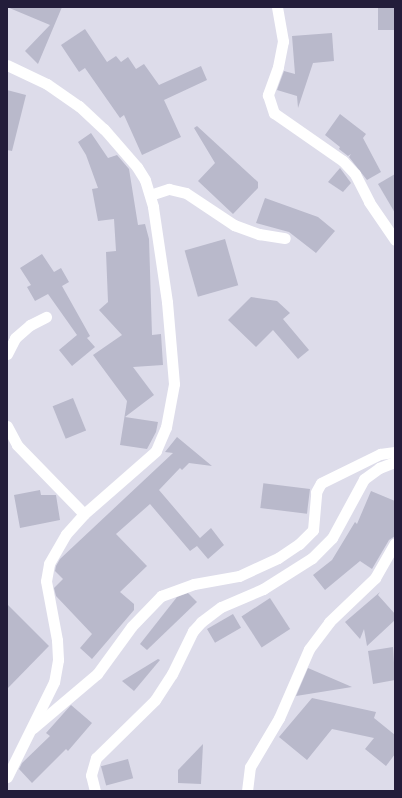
<!DOCTYPE html>
<html>
<head>
<meta charset="utf-8">
<style>
  body { margin:0 }
  #map { position:relative; width:402px; height:798px; overflow:hidden; background:#dddcea; font-family:Barlow,sans-serif }
  div>[style] { position:absolute }
  .building>* { inset:0; background:#b9b9cb; transform-origin:0 0 }
  .minor>* { height:11px; margin:-5.5px; padding:0 5.5px; transform-origin:5.5px; border-radius:5.5px; background:#fff }
  .tertiary>* { height:11px; margin:-5.5px; padding:0 5.5px; transform-origin:5.5px; border-radius:5.5px; background:#fff }
  span { translate:-50% -50%; white-space:nowrap; text-align:center; line-height:1.15; -webkit-text-stroke:3px #ededf7; paint-order:stroke }
  .frame { position:absolute; inset:0; border:8px solid #231d3a; pointer-events:none }
</style>
</head>
<body>
<div id="map">
  <div class="building">
    <i style="clip-path:polygon(7px 7px,62px 7px,38px 64px,25px 51px,50px 25px)"></i>
    <i style="left:378px;top:7px;width:17px;height:23px"></i>
    <i style="clip-path:polygon(85px 29px,107px 62px,116px 56px,121px 62px,128px 57px,136px 69px,144px 64px,159px 85px,201px 66px,207px 80px,164px 100px,181px 137px,142px 155px,124px 115px,120px 118px,85px 68px,79px 72px,61px 45px)"></i>
    <i style="clip-path:polygon(332px 33px,334px 61px,313px 63px,298px 108px,297px 96px,277px 90px,284px 71px,295px 74px,292px 36px)"></i>
    <i style="clip-path:polygon(7px 90px,26px 95px,12px 151px,7px 150px)"></i>
    <i style="clip-path:polygon(340px 114px,366px 134px,363px 138px,381px 172px,367px 180px,349px 157px,351px 154px,348px 156px,339px 149px,340px 147px,325px 135px)"></i>
    <i style="clip-path:polygon(197px 126px,258px 182px,258px 188px,233px 214px,198px 181px,215px 163px,194px 128px)"></i>
    <i style="clip-path:polygon(91px 133px,108px 158px,117px 155px,129px 169px,138px 225px,145px 224px,149px 239px,152px 335px,161px 334px,163px 365px,133px 367px,154px 395px,125px 417px,158px 422px,156px 432px,147px 449px,120px 445px,127px 401px,93px 355px,122px 335px,99px 310px,108px 302px,106px 252px,116px 251px,114px 219px,98px 221px,92px 189px,98px 188px,86px 155px,78px 142px)"></i>
    <i style="clip-path:polygon(340px 168px,351px 183px,343px 192px,328px 182px)"></i>
    <i style="clip-path:polygon(395px 174px,395px 213px,378px 184px)"></i>
    <i style="clip-path:polygon(265px 198px,318px 217px,335px 231px,316px 253px,289px 232px,256px 223px)"></i>
    <i style="left:225px;top:239px;width:48px;height:42px;rotate:74deg"></i>
    <i style="clip-path:polygon(42px 254px,54px 272px,61px 268px,69px 282px,62px 286px,90px 336px,87px 338px,95px 347px,72px 366px,59px 350px,77px 335px,48px 294px,35px 301px,27px 287px,31px 285px,20px 268px)"></i>
    <i style="clip-path:polygon(251px 297px,277px 301px,290px 313px,283px 319px,309px 350px,298px 359px,273px 330px,256px 347px,228px 320px)"></i>
    <i style="left:73px;top:398px;width:35px;height:22px;rotate:68deg"></i>
    <i style="clip-path:polygon(177px 437px,212px 466px,189px 463px,182px 470px,180px 468px,159px 490px,200px 538px,211px 528px,224px 545px,208px 559px,197px 546px,190px 551px,150px 504px,116px 534px,147px 566px,120px 592px,134px 604px,134px 610px,92px 659px,80px 648px,92px 634px,56px 596px,54px 588px,63px 579px,55px 571px,56px 566px,60px 559px,173px 453px,165px 452px)"></i>
    <i style="left:310px;top:489px;width:25px;height:47px;rotate:97deg"></i>
    <i style="clip-path:polygon(40px 490px,41px 495px,56px 495px,60px 520px,20px 528px,14px 495px)"></i>
    <i style="clip-path:polygon(371px 491px,395px 501px,395px 536px,389px 540px,372px 569px,360px 561px,325px 590px,313px 575px,332px 560px,355px 522px,357px 524px)"></i>
    <i style="clip-path:polygon(380px 592px,378px 595px,395px 614px,395px 620px,367px 646px,364px 629px,360px 639px,345px 622px)"></i>
    <i style="clip-path:polygon(188px 593px,197px 602px,147px 650px,140px 644px,177px 597px)"></i>
    <i style="left:270px;top:598px;width:37px;height:34px;rotate:57deg"></i>
    <i style="clip-path:polygon(7px 604px,49px 646px,7px 689px)"></i>
    <i style="left:233px;top:614px;width:16px;height:30px;rotate:60deg"></i>
    <i style="clip-path:polygon(393px 647px,395px 680px,373px 684px,368px 651px)"></i>
    <i style="clip-path:polygon(158px 659px,160px 660px,134px 691px,122px 681px)"></i>
    <i style="clip-path:polygon(308px 668px,352px 687px,296px 696px)"></i>
    <i style="clip-path:polygon(312px 698px,376px 712px,374px 718px,395px 735px,395px 754px,386px 766px,365px 749px,374px 738px,332px 729px,307px 760px,279px 737px)"></i>
    <i style="clip-path:polygon(71px 705px,92px 723px,68px 751px,66px 749px,32px 783px,19px 769px,22px 763px,50px 736px,46px 733px)"></i>
    <i style="clip-path:polygon(203px 744px,201px 784px,178px 783px,178px 770px)"></i>
    <i style="left:128px;top:759px;width:20px;height:28px;rotate:75deg"></i>
  </div>
  <div class="minor">
    <i style="left:277px;top:7px;width:35px;rotate:80deg"></i>
    <i style="left:283px;top:41px;width:26px;rotate:101deg"></i>
    <i style="left:278px;top:67px;width:30px;rotate:110deg"></i>
    <i style="left:268px;top:95px;width:19px;rotate:72deg"></i>
    <i style="left:274px;top:113px;width:84px;rotate:34.8deg"></i>
    <i style="left:343px;top:161px;width:18px;rotate:47deg"></i>
    <i style="left:355px;top:174px;width:31px;rotate:63deg"></i>
    <i style="left:369px;top:202px;width:46px;rotate:55.6deg"></i>
    <i style="left:7px;top:65px;width:44px;rotate:25.4deg"></i>
    <i style="left:47px;top:84px;width:39px;rotate:35deg"></i>
    <i style="left:79px;top:106px;width:34px;rotate:43deg"></i>
    <i style="left:104px;top:129px;width:50px;rotate:49deg"></i>
    <i style="left:137px;top:167px;width:15px;rotate:58deg"></i>
    <i style="left:145px;top:180px;width:28px;rotate:73deg"></i>
    <i style="left:153px;top:207px;width:96px;rotate:81.6deg"></i>
    <i style="left:167px;top:302px;width:82px;rotate:85.1deg"></i>
    <i style="left:174px;top:384px;width:44px;rotate:100.5deg"></i>
    <i style="left:166px;top:427px;width:26px;rotate:113deg"></i>
    <i style="left:156px;top:451px;width:96px;rotate:138.8deg"></i>
    <i style="left:84px;top:514px;width:27px;rotate:132deg"></i>
    <i style="left:66px;top:534px;width:34px;rotate:120deg"></i>
    <i style="left:49px;top:564px;width:17px;rotate:100deg"></i>
    <i style="left:46px;top:581px;width:60px;rotate:79.4deg"></i>
    <i style="left:57px;top:640px;width:20px;rotate:87deg"></i>
    <i style="left:58px;top:660px;width:22px;rotate:100deg"></i>
    <i style="left:54px;top:682px;width:106px;rotate:116.3deg"></i>
    <i style="left:150px;top:195px;width:20px;rotate:-18deg"></i>
    <i style="left:169px;top:189px;width:17px;rotate:13deg"></i>
    <i style="left:186px;top:193px;width:58px;rotate:33.7deg"></i>
    <i style="left:234px;top:225px;width:27px;rotate:20deg"></i>
    <i style="left:259px;top:234px;width:26px;rotate:9deg"></i>
    <i style="left:7px;top:354px;width:18px;rotate:-63deg"></i>
    <i style="left:15px;top:338px;width:20px;rotate:-41deg"></i>
    <i style="left:30px;top:325px;width:18px;rotate:-27deg"></i>
    <i style="left:7px;top:426px;width:21px;rotate:62deg"></i>
    <i style="left:17px;top:445px;width:96px;rotate:45.8deg"></i>
    <i style="left:33px;top:728px;width:84px;rotate:-40.2deg"></i>
    <i style="left:97px;top:674px;width:59px;rotate:-53.9deg"></i>
    <i style="left:132px;top:626px;width:42px;rotate:-46deg"></i>
    <i style="left:161px;top:596px;width:35px;rotate:-20deg"></i>
    <i style="left:194px;top:584px;width:46px;rotate:-10.1deg"></i>
    <i style="left:239px;top:576px;width:43px;rotate:-24.8deg"></i>
    <i style="left:278px;top:558px;width:25px;rotate:-34deg"></i>
    <i style="left:299px;top:544px;width:20px;rotate:-45deg"></i>
    <i style="left:313px;top:530px;width:38px;rotate:-85deg"></i>
    <i style="left:316px;top:492px;width:10px;rotate:-61deg"></i>
    <i style="left:321px;top:483px;width:66px;rotate:-26.2deg"></i>
    <i style="left:380px;top:454px;width:15px;rotate:-8deg"></i>
    <i style="left:247px;top:791px;width:24px;rotate:-83deg"></i>
    <i style="left:250px;top:767px;width:57px;rotate:-59.4deg"></i>
    <i style="left:279px;top:718px;width:75px;rotate:-66.5deg"></i>
    <i style="left:309px;top:649px;width:34px;rotate:-53deg"></i>
    <i style="left:329px;top:622px;width:64px;rotate:-43.7deg"></i>
    <i style="left:375px;top:578px;width:40px;rotate:-60.3deg"></i>
  </div>
  <div class="tertiary">
    <i style="left:95px;top:791px;width:16px;rotate:-104deg"></i>
    <i style="left:91px;top:775px;width:18px;rotate:-74deg"></i>
    <i style="left:96px;top:758px;width:83px;rotate:-44.5deg"></i>
    <i style="left:155px;top:700px;width:31px;rotate:-57deg"></i>
    <i style="left:172px;top:674px;width:48px;rotate:-64deg"></i>
    <i style="left:193px;top:631px;width:12px;rotate:-48deg"></i>
    <i style="left:201px;top:622px;width:25px;rotate:-37deg"></i>
    <i style="left:221px;top:607px;width:46px;rotate:-23.2deg"></i>
    <i style="left:263px;top:589px;width:58px;rotate:-32.3deg"></i>
    <i style="left:312px;top:558px;width:28px;rotate:-45deg"></i>
    <i style="left:332px;top:538px;width:67px;rotate:-61.5deg"></i>
    <i style="left:364px;top:479px;width:19px;rotate:-36deg"></i>
    <i style="left:379px;top:468px;width:17px;rotate:-21deg"></i>
  </div>
  <div class="frame"></div>
</div>
</body>
</html>
